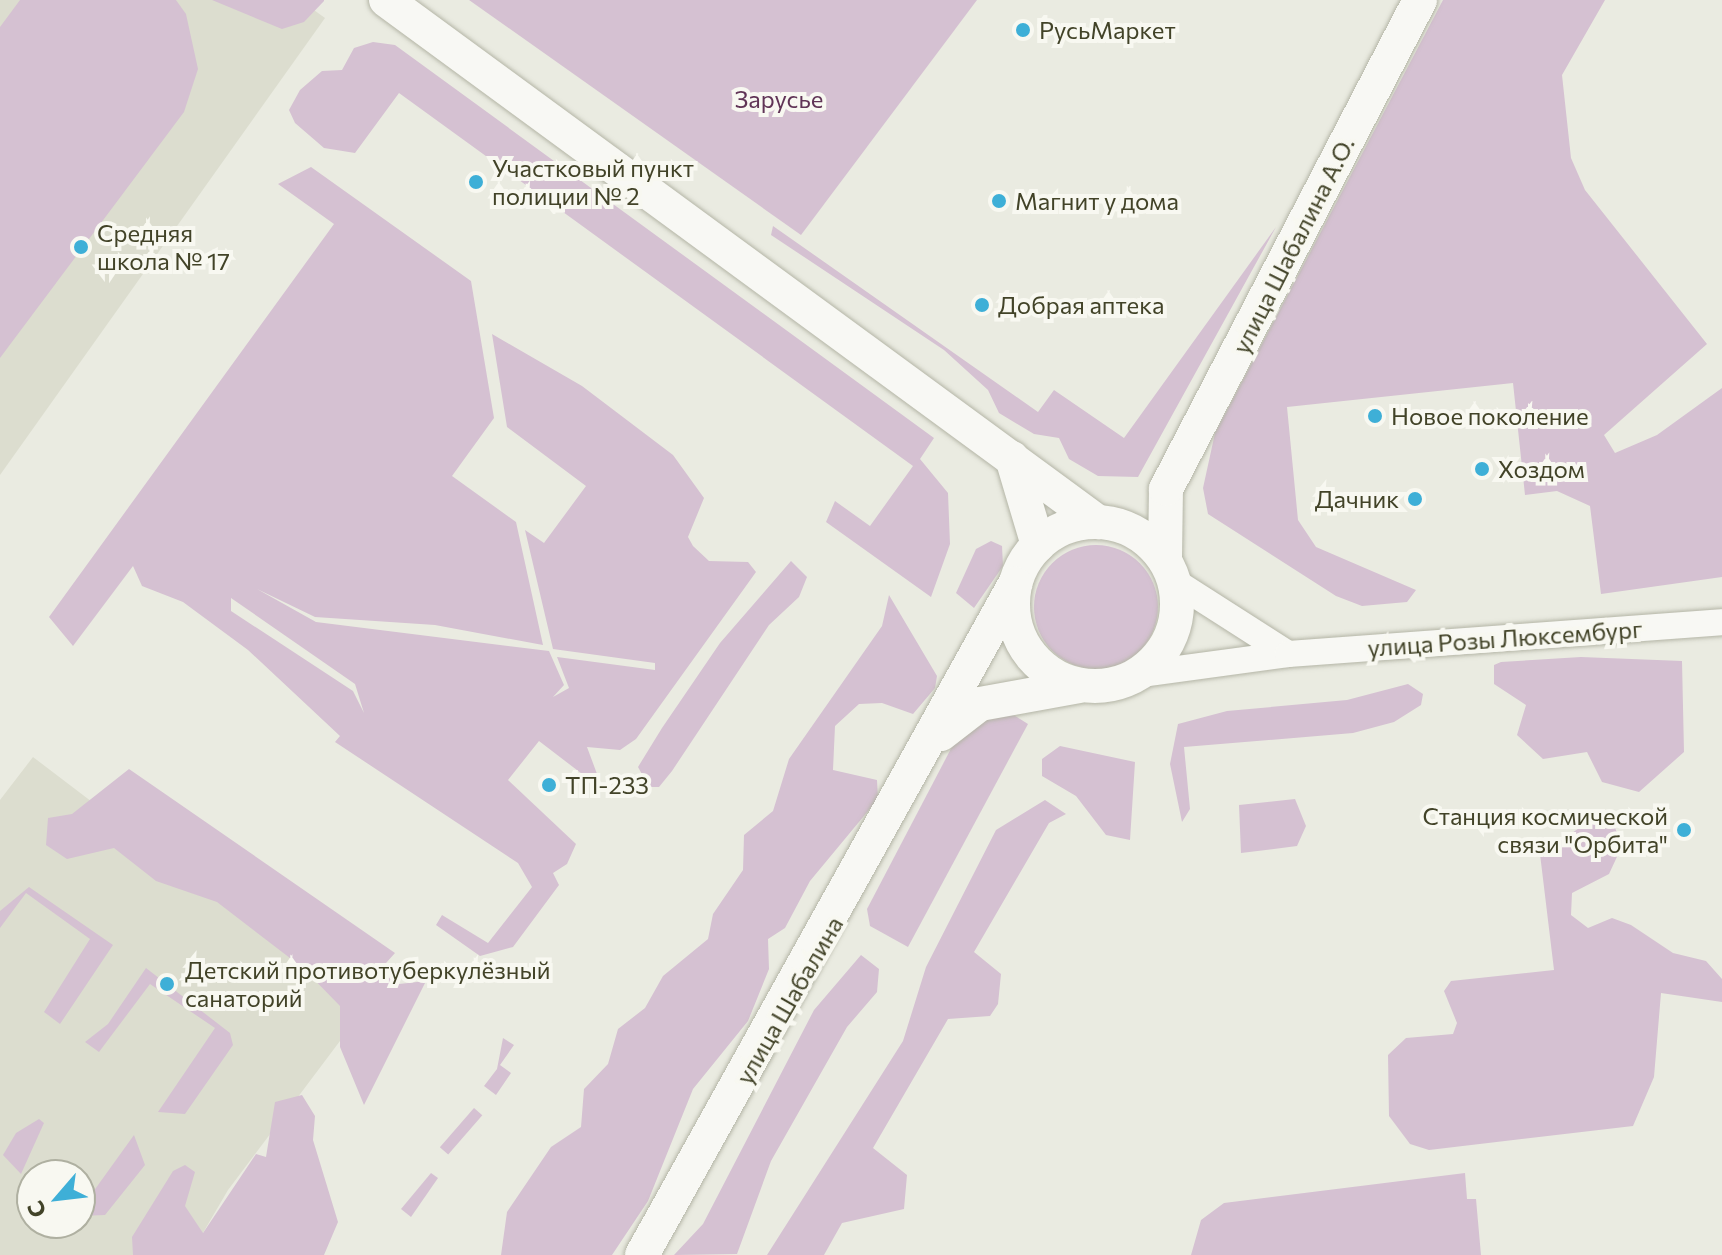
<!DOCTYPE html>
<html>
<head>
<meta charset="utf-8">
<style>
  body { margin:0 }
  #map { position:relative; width:1722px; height:1255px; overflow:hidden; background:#eaebe1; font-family:Commissioner,sans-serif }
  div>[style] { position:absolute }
  .built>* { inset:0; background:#dcddcf }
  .green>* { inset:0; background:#d5c1d2; transform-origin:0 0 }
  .round { border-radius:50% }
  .roads { filter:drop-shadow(0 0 2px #b4b5a6) drop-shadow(0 0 2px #b4b5a6) }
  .minor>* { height:26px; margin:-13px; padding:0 13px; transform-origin:13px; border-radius:13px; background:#f8f8f4 }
  .tertiary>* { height:34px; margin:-17px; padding:0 17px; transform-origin:17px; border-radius:17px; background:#f8f8f4 }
  .tertiary>.ring { margin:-17px; padding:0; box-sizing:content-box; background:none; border:34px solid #f8f8f4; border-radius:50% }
  .dots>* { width:22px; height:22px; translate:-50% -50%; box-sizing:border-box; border:4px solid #f8f8f1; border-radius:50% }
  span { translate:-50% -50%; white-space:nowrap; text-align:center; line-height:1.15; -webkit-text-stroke:8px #f8f8f1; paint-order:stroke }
  .poi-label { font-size:24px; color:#424328 }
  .left { translate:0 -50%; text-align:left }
  .right { translate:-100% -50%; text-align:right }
  .park-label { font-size:24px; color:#603456 }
  .street-label { font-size:24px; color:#424328 }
  .north { position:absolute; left:16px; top:1159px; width:80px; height:80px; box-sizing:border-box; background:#f8f8f1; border:2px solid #afb0a1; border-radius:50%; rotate:242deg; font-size:22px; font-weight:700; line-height:32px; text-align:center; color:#424328 }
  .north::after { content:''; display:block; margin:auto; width:28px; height:36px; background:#3eafd7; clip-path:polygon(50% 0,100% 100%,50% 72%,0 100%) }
</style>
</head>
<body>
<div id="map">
  <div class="built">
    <i style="clip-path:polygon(0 0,300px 0,325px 18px,0 475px)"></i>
    <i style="clip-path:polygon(evenodd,33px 757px,364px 1009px,228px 1190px,190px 1255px,0 1255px,0 800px,33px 757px,32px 1175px,80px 1175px,80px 1223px,32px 1223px,32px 1175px)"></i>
  </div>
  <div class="green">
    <i style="clip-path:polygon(20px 0,176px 0,186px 14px,198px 69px,184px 112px,0 358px,0 27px)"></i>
    <i style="clip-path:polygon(212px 0,324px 0,324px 1px,304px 22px,282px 29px)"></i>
    <i style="clip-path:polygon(469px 0,977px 0,801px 235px)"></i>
    <i style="clip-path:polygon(1443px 0,1605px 0,1562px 75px,1571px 158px,1585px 190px,1707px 344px,1604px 435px,1615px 453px,1657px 435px,1722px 388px,1722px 577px,1601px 594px,1590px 506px,1557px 491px,1525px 495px,1513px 383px,1287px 407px,1298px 520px,1316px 547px,1416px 590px,1407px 602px,1362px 606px,1336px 596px,1208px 514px,1203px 488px,1215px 433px)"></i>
    <i style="clip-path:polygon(373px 42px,395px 45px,934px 438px,920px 459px,948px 493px,950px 544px,931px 597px,826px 522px,835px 501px,870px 526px,913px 466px,399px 93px,355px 153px,324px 148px,295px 123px,289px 110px,300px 90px,322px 71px,342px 70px,354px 48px)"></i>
    <i style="clip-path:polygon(evenodd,311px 167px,471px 281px,494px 418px,452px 476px,516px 522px,543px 645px,435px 625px,315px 617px,257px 589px,316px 622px,549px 651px,564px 685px,553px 697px,569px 688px,557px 657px,655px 670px,655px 663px,553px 649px,525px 530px,544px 543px,586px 486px,507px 427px,492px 334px,582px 386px,673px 455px,704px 498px,688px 537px,693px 546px,709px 561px,748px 562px,756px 572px,636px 739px,620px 750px,587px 747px,603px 790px,539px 741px,508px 780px,576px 844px,567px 864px,553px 873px,559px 885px,513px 947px,480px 956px,436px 925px,442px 915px,488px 943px,532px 887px,518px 863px,335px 742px,340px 736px,248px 650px,183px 602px,142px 586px,133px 566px,73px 646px,49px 617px,334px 224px,278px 184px,311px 167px,231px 598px,355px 684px,364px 713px,353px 691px,231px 611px,231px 598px)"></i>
    <i style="clip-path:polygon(773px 226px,1038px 412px,1054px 390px,1124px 438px,1276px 227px,1138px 477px,1098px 476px,1069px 459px,1059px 438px,1034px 434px,999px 413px,988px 390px,944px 350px,771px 235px)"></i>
    <i style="clip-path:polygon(991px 541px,1002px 546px,1003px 566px,974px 608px,956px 593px,976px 549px)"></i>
    <i class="round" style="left:1034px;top:545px;width:124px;height:124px"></i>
    <i style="clip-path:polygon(791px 561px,807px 577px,799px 597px,769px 625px,672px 771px,659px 787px,649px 787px,638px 767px,662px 728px,720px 643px)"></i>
    <i style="clip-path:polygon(889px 595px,937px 676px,935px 688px,913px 714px,882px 703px,859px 704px,835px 726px,833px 770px,877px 780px,878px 799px,810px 881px,785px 928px,768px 939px,769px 969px,748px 1021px,693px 1089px,648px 1201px,612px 1255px,501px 1255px,507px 1212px,551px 1147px,581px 1127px,584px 1089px,608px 1064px,618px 1029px,645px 1008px,663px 976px,708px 939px,713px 914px,743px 870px,744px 835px,773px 811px,789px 759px,882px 626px)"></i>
    <i style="clip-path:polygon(1581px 657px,1682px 661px,1684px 752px,1639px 792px,1602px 782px,1587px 752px,1543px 759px,1517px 735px,1526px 705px,1494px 684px,1494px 665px,1501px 662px)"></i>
    <i style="clip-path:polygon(1408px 684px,1423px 694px,1421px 705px,1394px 722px,1353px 733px,1184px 747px,1190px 809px,1182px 822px,1170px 764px,1178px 724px,1227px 711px,1347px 700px)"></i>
    <i style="clip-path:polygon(1012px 714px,1028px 724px,908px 947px,870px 926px,867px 909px,955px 741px,972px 722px)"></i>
    <i style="clip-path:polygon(1060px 746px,1135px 762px,1130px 840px,1106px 835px,1076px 796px,1042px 776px,1042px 759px)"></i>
    <i style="clip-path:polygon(129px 769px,395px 953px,386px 963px,388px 977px,399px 984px,426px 981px,364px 1105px,340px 1047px,340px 1006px,303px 968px,217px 902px,156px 881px,114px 848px,67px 859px,46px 845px,48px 818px,72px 814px)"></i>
    <i style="clip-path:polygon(1295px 799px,1306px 826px,1297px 846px,1241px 853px,1239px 805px)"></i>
    <i style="clip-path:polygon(1045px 800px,1066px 814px,1049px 823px,974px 952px,1001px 974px,998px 1004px,990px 1016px,948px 1019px,873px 1148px,907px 1175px,904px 1209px,842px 1223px,824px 1255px,767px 1255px,903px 1041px,926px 967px,996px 830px)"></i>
    <i style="clip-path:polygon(1599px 815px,1611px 817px,1622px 846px,1609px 874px,1572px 893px,1571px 915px,1588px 928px,1612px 918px,1631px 925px,1673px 953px,1706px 961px,1722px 979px,1722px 1002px,1661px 993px,1654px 1077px,1633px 1126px,1429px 1150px,1410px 1144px,1389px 1116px,1388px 1055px,1406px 1038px,1453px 1034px,1457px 1023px,1444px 991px,1451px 981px,1554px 970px,1540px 854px)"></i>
    <i style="clip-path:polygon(29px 887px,113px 945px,60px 1024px,44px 1012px,90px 939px,26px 893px,0 928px,0 911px)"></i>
    <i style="clip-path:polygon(861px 955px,879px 969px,877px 992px,847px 1027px,771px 1161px,737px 1254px,674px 1255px,703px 1224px,814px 1010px)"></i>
    <i style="clip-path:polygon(146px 968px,230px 1033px,233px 1045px,185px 1114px,158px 1112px,215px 1028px,150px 984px,99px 1052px,85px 1042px,108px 1024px)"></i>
    <i style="clip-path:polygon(503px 1038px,514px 1045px,500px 1065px,511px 1073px,496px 1095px,484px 1086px,497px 1069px)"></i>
    <i style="clip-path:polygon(302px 1095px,315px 1116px,313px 1140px,338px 1222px,324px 1255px,133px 1255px,132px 1237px,173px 1171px,185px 1165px,195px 1172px,185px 1206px,203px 1233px,256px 1154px,266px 1157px,275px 1102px)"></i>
    <i style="left:474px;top:1108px;width:11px;height:52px;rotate:41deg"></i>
    <i style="clip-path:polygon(39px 1119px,44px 1123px,21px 1174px,3px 1155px,16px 1133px)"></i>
    <i style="clip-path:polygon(134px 1135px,145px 1165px,105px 1215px,80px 1216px,80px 1183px,93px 1192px)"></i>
    <i style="clip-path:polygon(431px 1173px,438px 1178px,411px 1217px,401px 1209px)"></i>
    <i style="clip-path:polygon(1465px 1173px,1467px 1199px,1476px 1199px,1481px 1255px,1191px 1255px,1201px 1220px,1224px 1203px)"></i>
  </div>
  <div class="roads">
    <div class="minor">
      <i style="left:1174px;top:581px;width:135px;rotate:32.6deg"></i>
      <i style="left:1141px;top:674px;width:148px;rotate:-7.7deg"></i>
      <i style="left:1288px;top:654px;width:435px;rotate:-4.2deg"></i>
    </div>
    <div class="tertiary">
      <i style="left:386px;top:0;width:883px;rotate:36.25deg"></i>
      <i style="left:1012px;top:458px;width:91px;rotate:73.4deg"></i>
      <i class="ring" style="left:1013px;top:522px;width:130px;height:130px"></i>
      <i style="left:1165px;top:559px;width:70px;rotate:-89.2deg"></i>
      <i style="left:1166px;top:489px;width:551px;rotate:-62.55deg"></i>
      <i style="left:941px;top:734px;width:49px;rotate:-37.6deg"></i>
      <i style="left:980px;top:704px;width:101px;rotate:-10.3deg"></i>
      <i style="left:642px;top:1255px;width:768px;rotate:-60.93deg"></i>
    </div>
  </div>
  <div class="dots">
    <i style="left:1023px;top:30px;background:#3eafd7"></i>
    <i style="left:476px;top:182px;background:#3eafd7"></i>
    <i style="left:999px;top:201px;background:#3eafd7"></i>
    <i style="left:81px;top:247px;background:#3eafd7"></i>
    <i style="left:982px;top:305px;background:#3eafd7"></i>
    <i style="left:1375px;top:416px;background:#3eafd7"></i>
    <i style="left:1482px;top:469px;background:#3eafd7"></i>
    <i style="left:1415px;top:499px;background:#3eafd7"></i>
    <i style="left:549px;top:785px;background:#3eafd7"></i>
    <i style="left:1684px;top:830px;background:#3eafd7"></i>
    <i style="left:167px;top:984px;background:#3eafd7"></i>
  </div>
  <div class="poi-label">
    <span class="left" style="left:1039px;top:30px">РусьМаркет</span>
    <span class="left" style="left:492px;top:182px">Участковый пункт<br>полиции № 2</span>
    <span class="left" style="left:1015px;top:201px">Магнит у дома</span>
    <span class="left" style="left:97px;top:247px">Средняя<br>школа № 17</span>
    <span class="left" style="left:998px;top:305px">Добрая аптека</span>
    <span class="left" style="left:1391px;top:416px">Новое поколение</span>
    <span class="left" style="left:1498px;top:469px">Хоздом</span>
    <span class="right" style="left:1399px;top:499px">Дачник</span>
    <span class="left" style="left:565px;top:785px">ТП-233</span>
    <span class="right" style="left:1668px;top:830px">Станция космической<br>связи "Орбита"</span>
    <span class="left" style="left:185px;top:984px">Детский противотуберкулёзный<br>санаторий</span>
  </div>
  <div class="park-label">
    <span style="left:779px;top:99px">Зарусье</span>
  </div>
  <div class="street-label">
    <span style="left:1293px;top:245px;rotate:-63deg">улица Шабалина А.О.</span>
    <span style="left:1505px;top:638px;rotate:-4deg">улица Розы Люксембург</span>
    <span style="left:789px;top:1000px;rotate:-60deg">улица Шабалина</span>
  </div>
  <div class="north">С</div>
</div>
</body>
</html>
